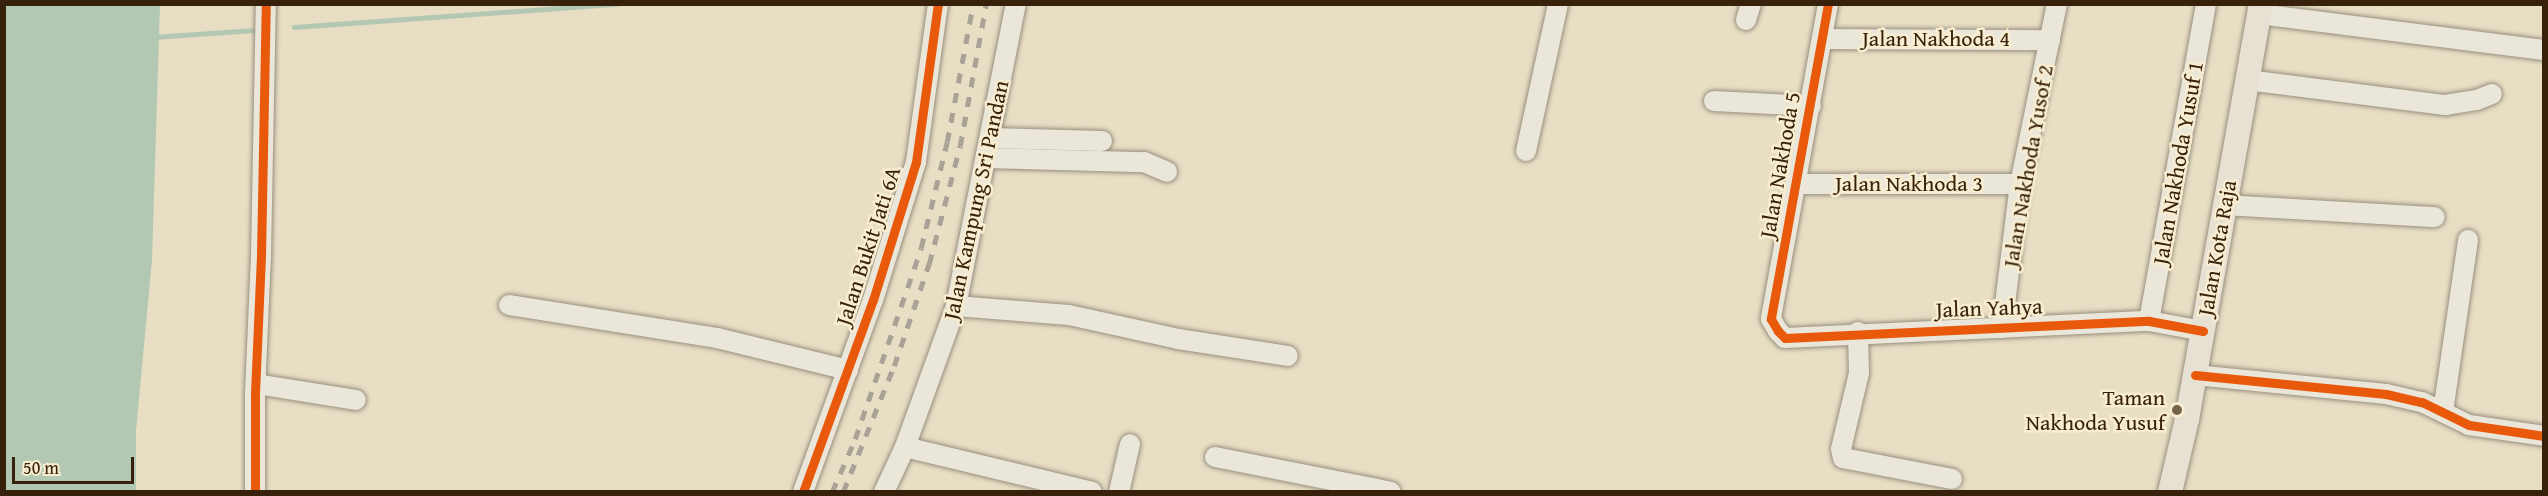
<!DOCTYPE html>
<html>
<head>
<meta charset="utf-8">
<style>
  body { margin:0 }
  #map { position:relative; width:2548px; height:496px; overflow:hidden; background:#e7dec4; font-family:"Gentium Book Plus",serif }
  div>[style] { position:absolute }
  .water>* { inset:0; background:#b3c8b2 }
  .stream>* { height:4.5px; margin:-2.25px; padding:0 2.25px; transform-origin:2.25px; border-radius:2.25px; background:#b3c8b2 }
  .roads { filter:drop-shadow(0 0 2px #988f7e) drop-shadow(0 0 2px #988f7e) }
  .minor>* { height:20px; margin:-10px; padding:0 10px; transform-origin:10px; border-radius:10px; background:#eae6d9 }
  .major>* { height:24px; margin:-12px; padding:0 12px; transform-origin:12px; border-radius:12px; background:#e7e1d3 }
  .rail>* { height:4.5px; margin-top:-2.25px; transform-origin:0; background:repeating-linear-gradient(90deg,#a8a297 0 10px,transparent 0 20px) }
  .cycleway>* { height:9px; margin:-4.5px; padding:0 4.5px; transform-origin:4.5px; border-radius:4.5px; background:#e8590c }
  .dots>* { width:16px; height:16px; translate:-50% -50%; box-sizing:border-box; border:3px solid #f8edd0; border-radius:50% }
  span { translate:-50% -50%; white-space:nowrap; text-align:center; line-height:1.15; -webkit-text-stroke:5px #f8edd0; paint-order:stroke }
  .street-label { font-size:22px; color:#38210a }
  .poi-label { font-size:22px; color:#38210a }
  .right { translate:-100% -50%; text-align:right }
  .frame { position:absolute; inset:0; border:6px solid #38210a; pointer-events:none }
  .scale { position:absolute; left:12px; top:457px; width:122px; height:27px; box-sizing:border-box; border:3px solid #38210a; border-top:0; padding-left:8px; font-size:18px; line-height:21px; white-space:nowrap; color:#38210a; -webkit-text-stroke:4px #f8edd0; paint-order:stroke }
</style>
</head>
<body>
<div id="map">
  <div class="water">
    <i style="clip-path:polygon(4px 5px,160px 5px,152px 260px,136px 431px,136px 491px,5px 491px)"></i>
  </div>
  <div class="stream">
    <i style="left:294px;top:27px;width:324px;rotate:-4.1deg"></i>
    <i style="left:153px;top:37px;width:102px;rotate:-3.9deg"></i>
  </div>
  <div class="roads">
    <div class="minor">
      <i style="left:1828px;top:4px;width:320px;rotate:100.3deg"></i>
      <i style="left:1771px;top:319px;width:14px;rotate:60deg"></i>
      <i style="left:1778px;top:331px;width:10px;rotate:45deg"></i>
      <i style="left:1785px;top:338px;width:364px;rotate:-2.7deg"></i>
      <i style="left:2149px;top:321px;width:55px;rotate:10.5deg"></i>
      <i style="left:2259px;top:14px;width:287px;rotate:7.2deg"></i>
      <i style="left:1746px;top:20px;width:17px;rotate:-73deg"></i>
      <i style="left:1822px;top:39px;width:228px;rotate:0.3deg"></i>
      <i style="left:2247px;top:80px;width:200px;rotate:7.2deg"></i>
      <i style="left:2445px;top:105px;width:32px;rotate:-9deg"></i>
      <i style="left:2477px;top:100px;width:16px;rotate:-22deg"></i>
      <i style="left:1714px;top:101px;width:97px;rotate:3deg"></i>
      <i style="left:990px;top:138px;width:112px;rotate:1.5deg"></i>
      <i style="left:1526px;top:151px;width:150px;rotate:-77.7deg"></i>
      <i style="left:986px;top:158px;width:158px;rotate:1.5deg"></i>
      <i style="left:1144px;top:162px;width:25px;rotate:23deg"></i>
      <i style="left:1798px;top:184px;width:222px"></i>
      <i style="left:2225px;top:205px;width:210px;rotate:3.3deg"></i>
      <i style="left:509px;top:305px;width:211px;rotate:9deg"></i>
      <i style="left:717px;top:338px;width:135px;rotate:13.7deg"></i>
      <i style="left:956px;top:306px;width:113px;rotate:4.6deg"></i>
      <i style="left:1069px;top:315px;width:112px;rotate:12.4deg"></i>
      <i style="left:1178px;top:339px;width:111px;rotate:8.8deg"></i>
      <i style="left:2149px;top:321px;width:322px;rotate:-79.8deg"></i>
      <i style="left:2002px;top:328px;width:145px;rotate:-82.9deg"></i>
      <i style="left:2020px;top:184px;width:184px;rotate:-78.4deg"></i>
      <i style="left:1858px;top:332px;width:41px;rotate:88.6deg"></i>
      <i style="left:1859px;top:373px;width:78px;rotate:103.3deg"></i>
      <i style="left:1841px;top:449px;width:9px;rotate:77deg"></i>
      <i style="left:1843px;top:458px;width:111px;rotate:10.9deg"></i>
      <i style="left:2195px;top:375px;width:192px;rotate:5.7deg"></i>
      <i style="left:2386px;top:394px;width:37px;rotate:13deg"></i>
      <i style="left:2422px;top:402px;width:52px;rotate:26.1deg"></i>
      <i style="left:2469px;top:425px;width:76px;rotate:8.3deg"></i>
      <i style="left:256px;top:384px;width:101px;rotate:9.1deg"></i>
      <i style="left:2443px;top:412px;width:174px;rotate:-81.7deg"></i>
      <i style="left:905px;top:447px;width:192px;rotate:13.5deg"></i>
      <i style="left:1215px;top:457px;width:179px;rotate:11.2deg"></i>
      <i style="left:255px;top:492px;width:99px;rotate:-90deg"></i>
      <i style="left:255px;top:393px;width:138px;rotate:-87.5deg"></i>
      <i style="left:261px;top:255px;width:251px;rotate:-88.9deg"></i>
      <i style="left:803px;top:492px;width:204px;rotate:-70deg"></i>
      <i style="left:873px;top:300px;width:145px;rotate:-72.7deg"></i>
      <i style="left:916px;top:162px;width:160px;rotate:-82.1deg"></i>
      <i style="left:884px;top:492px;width:50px;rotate:-65deg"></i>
      <i style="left:905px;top:447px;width:150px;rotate:-70.1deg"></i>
      <i style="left:956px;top:306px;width:308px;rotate:-78.8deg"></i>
      <i style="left:1119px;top:492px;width:49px;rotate:-77.1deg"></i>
    </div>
    <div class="major">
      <i style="left:2170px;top:492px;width:75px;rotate:-76.9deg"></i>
      <i style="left:2187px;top:419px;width:422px;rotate:-79.9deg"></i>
    </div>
  </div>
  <div class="rail">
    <i style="left:832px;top:492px;width:58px;rotate:-66.5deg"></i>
    <i style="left:855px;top:439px;width:202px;rotate:-70.9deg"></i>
    <i style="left:921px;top:248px;width:109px;rotate:-76.2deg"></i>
    <i style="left:947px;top:142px;width:140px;rotate:-79.3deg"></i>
    <i style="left:843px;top:492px;width:136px;rotate:-68deg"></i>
    <i style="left:894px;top:366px;width:108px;rotate:-71.1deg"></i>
    <i style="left:929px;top:264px;width:122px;rotate:-75.3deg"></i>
    <i style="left:960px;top:146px;width:144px;rotate:-79.6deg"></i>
  </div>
  <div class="cycleway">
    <i style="left:1828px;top:4px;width:320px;rotate:100.3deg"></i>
    <i style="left:1771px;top:319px;width:14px;rotate:60deg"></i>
    <i style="left:1778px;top:331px;width:10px;rotate:45deg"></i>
    <i style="left:1785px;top:338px;width:364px;rotate:-2.7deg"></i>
    <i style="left:2149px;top:321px;width:55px;rotate:10.5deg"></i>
    <i style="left:2195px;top:375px;width:192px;rotate:5.7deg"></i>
    <i style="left:2386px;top:394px;width:37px;rotate:13deg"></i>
    <i style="left:2422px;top:402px;width:52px;rotate:26.1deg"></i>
    <i style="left:2469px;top:425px;width:76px;rotate:8.3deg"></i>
    <i style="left:255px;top:492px;width:99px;rotate:-90deg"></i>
    <i style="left:255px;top:393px;width:138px;rotate:-87.5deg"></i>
    <i style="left:261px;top:255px;width:251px;rotate:-88.9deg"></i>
    <i style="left:803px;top:492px;width:204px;rotate:-70deg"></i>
    <i style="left:873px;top:300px;width:145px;rotate:-72.7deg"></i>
    <i style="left:916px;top:162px;width:160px;rotate:-82.1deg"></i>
  </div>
  <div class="dots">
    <i style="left:2177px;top:410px;background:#75634b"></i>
  </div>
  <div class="street-label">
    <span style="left:1936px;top:39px">Jalan Nakhoda 4</span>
    <span style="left:2178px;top:163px;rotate:-80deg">Jalan Nakhoda Yusuf 1</span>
    <span style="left:1780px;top:165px;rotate:-80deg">Jalan Nakhoda 5</span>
    <span style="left:2028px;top:166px;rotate:-80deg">Jalan Nakhoda Yusof 2</span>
    <span style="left:1909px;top:184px">Jalan Nakhoda 3</span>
    <span style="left:976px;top:200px;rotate:-78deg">Jalan Kampung Sri Pandan</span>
    <span style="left:868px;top:246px;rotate:-72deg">Jalan Bukit Jati 6A</span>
    <span style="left:2217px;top:248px;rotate:-80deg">Jalan Kota Raja</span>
    <span style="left:1989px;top:308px;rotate:-2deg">Jalan Yahya</span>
  </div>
  <div class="poi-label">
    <span class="right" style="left:2165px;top:410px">Taman<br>Nakhoda Yusuf</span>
  </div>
  <div class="frame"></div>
  <div class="scale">50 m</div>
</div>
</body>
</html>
